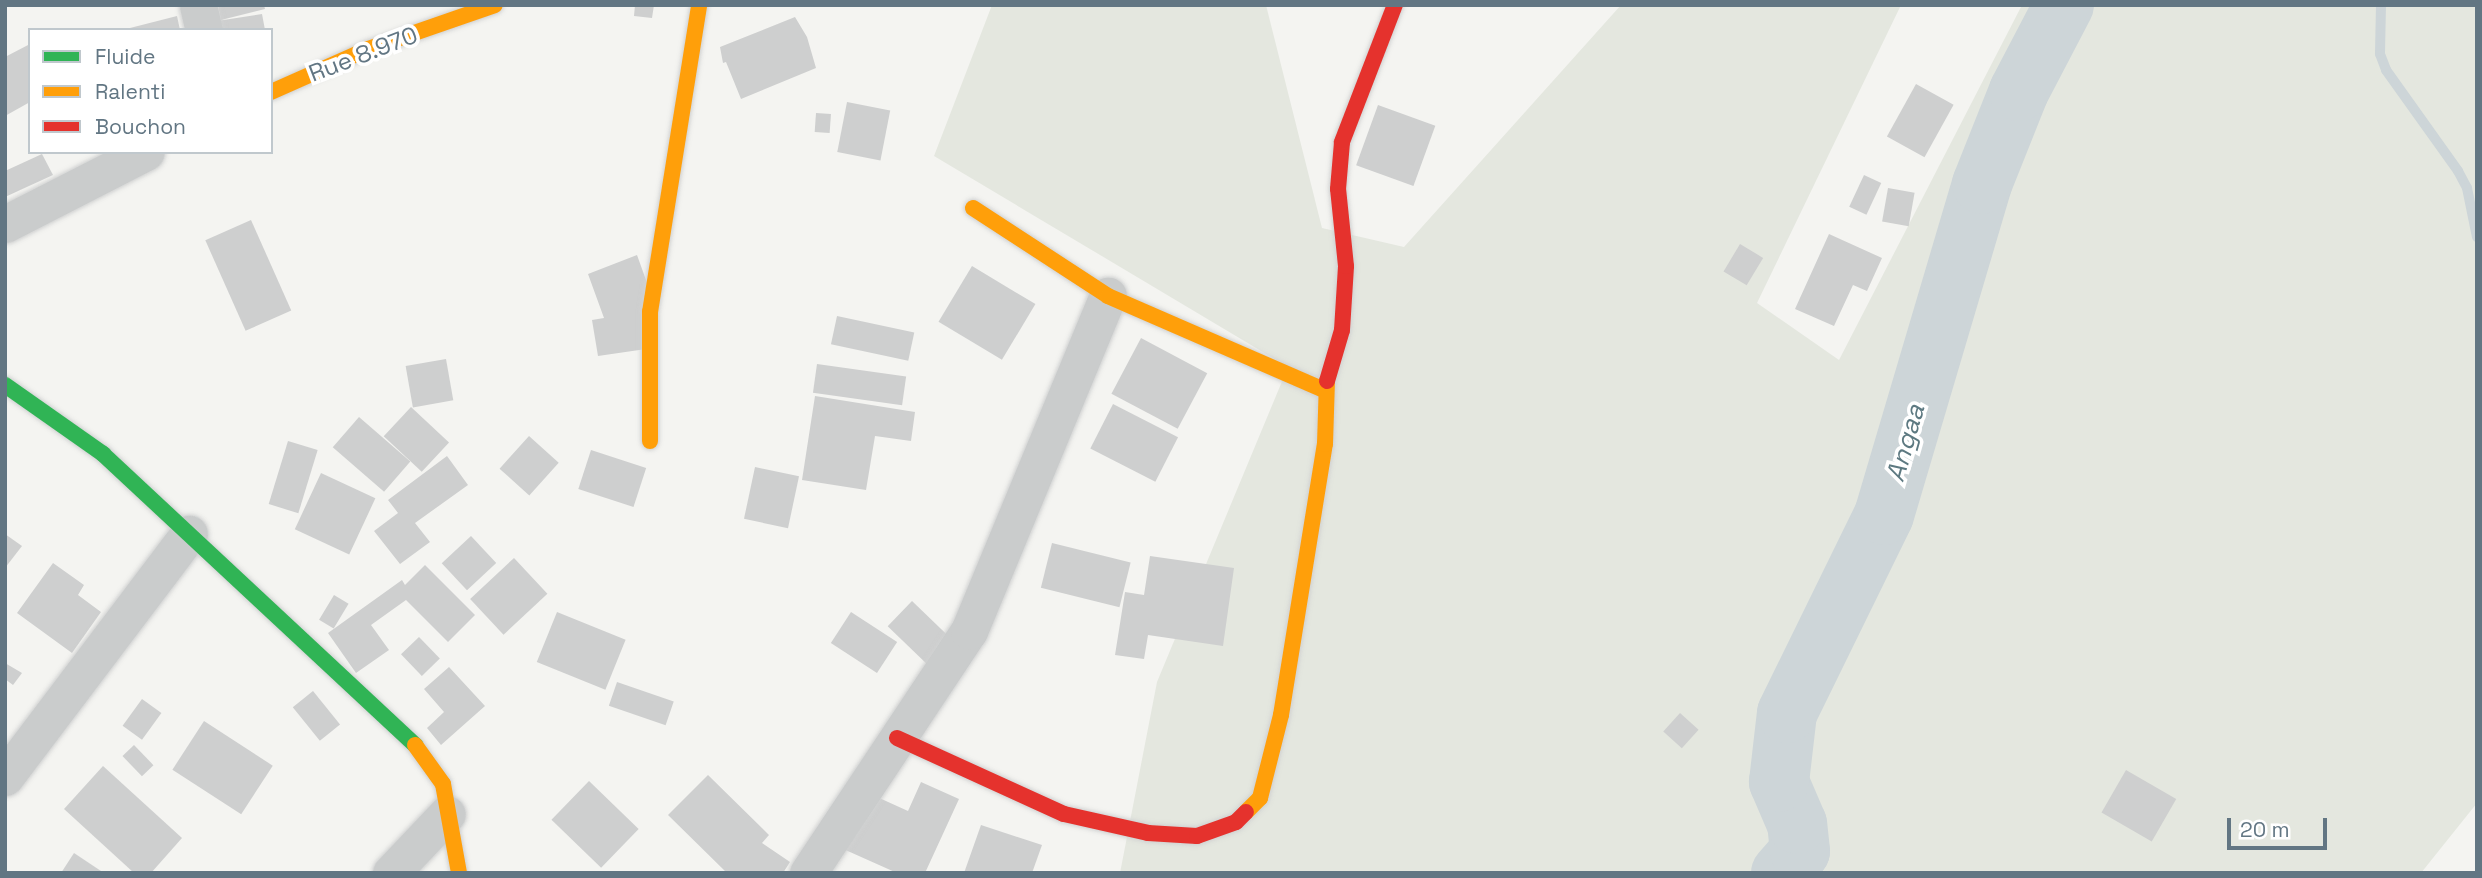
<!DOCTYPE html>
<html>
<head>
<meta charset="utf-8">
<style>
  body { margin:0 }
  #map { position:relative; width:2482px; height:878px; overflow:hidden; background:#f4f4f1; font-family:"Space Grotesk",sans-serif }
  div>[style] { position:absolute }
  .green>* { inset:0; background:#e4e7df }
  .stream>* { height:10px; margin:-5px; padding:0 5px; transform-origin:5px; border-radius:5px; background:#cdd5d8 }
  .river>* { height:60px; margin:-30px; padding:0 30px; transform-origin:30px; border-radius:30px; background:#cdd5d8 }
  .building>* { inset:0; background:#cecfcf; transform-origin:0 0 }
  .roads { filter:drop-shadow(0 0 2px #d0d1d1) drop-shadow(0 0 2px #d0d1d1) }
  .street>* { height:37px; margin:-18.5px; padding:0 18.5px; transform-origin:18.5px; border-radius:18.5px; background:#cacccc }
  .fast>* { height:16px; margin:-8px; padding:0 8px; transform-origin:8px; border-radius:8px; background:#30b455 }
  .slow>* { height:16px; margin:-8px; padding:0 8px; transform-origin:8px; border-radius:8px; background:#ff9f0a }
  .jam>* { height:16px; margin:-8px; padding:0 8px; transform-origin:8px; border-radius:8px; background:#e5322d }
  span { translate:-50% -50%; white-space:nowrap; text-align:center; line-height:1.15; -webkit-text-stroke:7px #fff; paint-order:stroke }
  .street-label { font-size:24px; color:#627683 }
  .water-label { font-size:26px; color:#5d7981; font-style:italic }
  .frame { position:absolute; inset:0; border:7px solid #627683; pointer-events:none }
  .legend { position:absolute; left:28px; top:28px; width:245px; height:126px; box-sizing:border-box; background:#fff; border:2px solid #c0c8cd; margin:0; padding:9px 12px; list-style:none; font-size:21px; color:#627683 }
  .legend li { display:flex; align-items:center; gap:14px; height:35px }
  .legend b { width:35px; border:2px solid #c0c8cd }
  .scale { position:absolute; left:2227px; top:818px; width:100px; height:32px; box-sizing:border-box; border:4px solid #627683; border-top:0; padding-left:9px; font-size:21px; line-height:24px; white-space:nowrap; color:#627683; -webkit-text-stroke:5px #fff; paint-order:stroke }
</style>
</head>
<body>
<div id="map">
  <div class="green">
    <i style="clip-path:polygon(992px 5px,1266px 5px,1322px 228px,1404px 247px,1621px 5px,1901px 5px,1757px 303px,1839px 360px,2022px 5px,2477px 5px,2477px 803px,2421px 873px,1120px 873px,1157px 682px,1288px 367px,934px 156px)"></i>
  </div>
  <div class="stream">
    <i style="left:2381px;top:5px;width:49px;rotate:91.2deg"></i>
    <i style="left:2380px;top:54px;width:17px;rotate:69deg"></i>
    <i style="left:2386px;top:70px;width:124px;rotate:54.5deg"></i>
    <i style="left:2458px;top:171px;width:19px;rotate:62deg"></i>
    <i style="left:2467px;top:188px;width:50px;rotate:78.5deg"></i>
  </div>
  <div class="river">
    <i style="left:1781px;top:873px;width:29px;rotate:-49deg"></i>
    <i style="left:1800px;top:851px;width:27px;rotate:-96deg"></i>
    <i style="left:1797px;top:824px;width:46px;rotate:-113.2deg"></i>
    <i style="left:1779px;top:782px;width:69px;rotate:-83.4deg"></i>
    <i style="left:1787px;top:713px;width:220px;rotate:-63.9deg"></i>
    <i style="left:1884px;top:515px;width:345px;rotate:-73.5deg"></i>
    <i style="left:1982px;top:184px;width:100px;rotate:-68.3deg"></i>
    <i style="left:2019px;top:91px;width:97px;rotate:-62.4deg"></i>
  </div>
  <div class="building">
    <i style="clip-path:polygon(218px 5px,264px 5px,265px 9px,221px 20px)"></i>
    <i style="clip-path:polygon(635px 5px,654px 5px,652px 18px,634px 16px)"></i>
    <i style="clip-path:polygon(262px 14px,265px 30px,218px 30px,217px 21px)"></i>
    <i style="clip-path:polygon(177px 16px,180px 30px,130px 30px,130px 28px)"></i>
    <i style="clip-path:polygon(795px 17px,807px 37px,816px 68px,741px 99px,726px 62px,723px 63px,720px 47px)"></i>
    <i style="clip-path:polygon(30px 44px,30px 102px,5px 116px,5px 57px)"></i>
    <i style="left:1916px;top:84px;width:43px;height:60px;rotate:29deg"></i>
    <i style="left:847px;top:102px;width:44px;height:51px;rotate:11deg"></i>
    <i style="left:1378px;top:105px;width:61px;height:64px;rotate:20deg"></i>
    <i style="left:816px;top:113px;width:15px;height:19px;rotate:4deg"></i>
    <i style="clip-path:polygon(42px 154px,53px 175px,5px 197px,5px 171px)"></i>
    <i style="left:1864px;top:175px;width:19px;height:35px;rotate:25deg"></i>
    <i style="left:1888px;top:188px;width:27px;height:34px;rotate:10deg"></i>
    <i style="left:251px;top:220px;width:99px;height:50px;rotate:66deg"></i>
    <i style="clip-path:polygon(1829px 234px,1882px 258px,1867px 291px,1853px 285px,1834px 326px,1795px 309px)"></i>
    <i style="left:1740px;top:244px;width:27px;height:32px;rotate:31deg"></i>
    <i style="clip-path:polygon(637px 255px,655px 305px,646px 349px,598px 356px,592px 320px,604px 318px,588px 274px)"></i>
    <i style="left:972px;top:266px;width:74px;height:65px;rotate:31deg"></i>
    <i style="left:837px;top:316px;width:79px;height:29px;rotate:12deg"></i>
    <i style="left:1141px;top:338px;width:75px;height:63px;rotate:28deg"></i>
    <i style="left:446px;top:359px;width:42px;height:41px;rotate:80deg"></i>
    <i style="left:817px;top:364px;width:90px;height:29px;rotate:8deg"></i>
    <i style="clip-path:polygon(815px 396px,915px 412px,911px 441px,875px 436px,866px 490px,802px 480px)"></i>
    <i style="left:1113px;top:404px;width:73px;height:50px;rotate:27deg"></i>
    <i style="left:411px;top:407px;width:52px;height:40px;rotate:43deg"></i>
    <i style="left:359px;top:417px;width:68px;height:40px;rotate:41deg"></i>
    <i style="left:529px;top:436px;width:40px;height:44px;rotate:42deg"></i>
    <i style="left:288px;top:441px;width:31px;height:66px;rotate:17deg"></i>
    <i style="left:591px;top:450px;width:58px;height:41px;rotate:18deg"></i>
    <i style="clip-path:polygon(447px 456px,468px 485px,415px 523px,430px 542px,400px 564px,374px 531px,398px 513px,388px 500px)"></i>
    <i style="left:755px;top:467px;width:45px;height:53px;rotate:12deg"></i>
    <i style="left:321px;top:473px;width:60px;height:62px;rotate:25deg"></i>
    <i style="clip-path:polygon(5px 534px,22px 546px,5px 568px)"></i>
    <i style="left:471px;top:536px;width:37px;height:40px;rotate:47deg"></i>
    <i style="left:1052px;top:543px;width:81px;height:46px;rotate:14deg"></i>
    <i style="clip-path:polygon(1150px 556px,1234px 568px,1223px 646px,1148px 635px,1144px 659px,1115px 655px,1125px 592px,1144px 595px)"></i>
    <i style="left:514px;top:558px;width:49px;height:60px;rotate:47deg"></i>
    <i style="clip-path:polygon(53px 563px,84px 585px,78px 595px,101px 612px,72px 653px,17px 613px)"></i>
    <i style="clip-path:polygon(425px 565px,475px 615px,448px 642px,406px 600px,371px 625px,389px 650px,356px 673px,328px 633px,402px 580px,405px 585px)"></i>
    <i style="left:334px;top:595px;width:17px;height:29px;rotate:31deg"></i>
    <i style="left:912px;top:601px;width:57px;height:35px;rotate:44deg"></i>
    <i style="left:557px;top:612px;width:74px;height:54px;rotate:22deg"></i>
    <i style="left:851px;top:612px;width:55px;height:37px;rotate:33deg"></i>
    <i style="left:419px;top:637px;width:30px;height:25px;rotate:46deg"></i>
    <i style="clip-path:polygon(5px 663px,22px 673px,13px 685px,5px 679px)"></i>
    <i style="clip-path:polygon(449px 667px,485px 706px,441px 745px,427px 728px,444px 712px,424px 689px)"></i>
    <i style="left:617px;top:682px;width:60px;height:25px;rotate:19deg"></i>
    <i style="left:313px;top:691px;width:43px;height:26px;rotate:51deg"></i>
    <i style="left:142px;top:699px;width:24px;height:33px;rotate:36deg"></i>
    <i style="left:1680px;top:713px;width:25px;height:25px;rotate:42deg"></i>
    <i style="left:204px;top:721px;width:82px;height:58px;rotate:33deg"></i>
    <i style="left:134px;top:745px;width:28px;height:16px;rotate:46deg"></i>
    <i style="clip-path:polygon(103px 766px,182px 838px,151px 873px,134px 873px,64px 809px)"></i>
    <i style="left:2126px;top:770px;width:58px;height:49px;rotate:30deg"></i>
    <i style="clip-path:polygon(708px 775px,769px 835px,762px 843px,790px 862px,783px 873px,727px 873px,668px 815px)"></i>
    <i style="left:589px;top:781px;width:69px;height:54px;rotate:44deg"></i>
    <i style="clip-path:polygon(921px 782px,959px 799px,925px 873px,897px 873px,841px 848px,866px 792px,908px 811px)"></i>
    <i style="clip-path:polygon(981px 825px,1042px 845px,1032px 873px,964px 873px)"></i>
    <i style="clip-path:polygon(74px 853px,104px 873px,61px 873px)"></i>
  </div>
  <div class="roads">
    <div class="street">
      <i style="left:198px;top:5px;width:26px;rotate:77deg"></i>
      <i style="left:5px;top:224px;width:158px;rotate:-27.1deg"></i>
      <i style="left:5px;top:777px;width:305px;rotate:-52.9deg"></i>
      <i style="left:391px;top:873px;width:81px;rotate:-46.5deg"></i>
      <i style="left:808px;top:873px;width:291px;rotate:-56.4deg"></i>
      <i style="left:969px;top:631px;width:363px;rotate:-67.5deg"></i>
    </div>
    <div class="fast">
      <i style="left:5px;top:385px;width:120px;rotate:35.1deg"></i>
      <i style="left:103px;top:454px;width:427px;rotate:43deg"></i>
    </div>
    <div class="slow">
      <i style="left:271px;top:92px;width:106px;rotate:-23.9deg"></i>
      <i style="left:368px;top:49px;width:134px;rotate:-19.1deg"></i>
      <i style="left:973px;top:208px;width:161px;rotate:33.1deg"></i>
      <i style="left:1108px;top:296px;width:236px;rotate:23.5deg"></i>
      <i style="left:650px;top:441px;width:129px;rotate:-90deg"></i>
      <i style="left:650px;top:312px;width:311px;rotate:-80.9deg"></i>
      <i style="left:415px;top:745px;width:48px;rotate:54.3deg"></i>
      <i style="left:443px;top:784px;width:90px;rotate:79.8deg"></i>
      <i style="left:1246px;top:812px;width:20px;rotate:-45deg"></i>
      <i style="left:1260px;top:798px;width:86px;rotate:-75.8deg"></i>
      <i style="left:1281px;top:715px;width:275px;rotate:-80.8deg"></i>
      <i style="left:1325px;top:444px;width:63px;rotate:-88.2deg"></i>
    </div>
    <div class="jam">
      <i style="left:1327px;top:381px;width:53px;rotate:-73.6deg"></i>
      <i style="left:1342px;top:330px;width:64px;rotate:-86.4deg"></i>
      <i style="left:1346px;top:266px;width:77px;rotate:-95.9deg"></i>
      <i style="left:1338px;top:189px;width:47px;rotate:-85.1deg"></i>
      <i style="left:1342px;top:142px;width:147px;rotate:-68.9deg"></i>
      <i style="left:897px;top:738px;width:183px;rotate:24.5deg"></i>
      <i style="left:1064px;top:814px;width:86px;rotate:12.7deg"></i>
      <i style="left:1148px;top:833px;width:49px;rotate:3.5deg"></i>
      <i style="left:1197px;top:836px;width:41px;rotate:-19.7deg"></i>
      <i style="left:1236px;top:822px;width:14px;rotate:-45deg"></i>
    </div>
  </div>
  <div class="street-label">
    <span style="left:363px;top:54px;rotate:-21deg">Rue 8.970</span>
  </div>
  <div class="water-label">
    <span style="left:1906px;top:443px;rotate:-74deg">Angaa</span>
  </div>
  <div class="frame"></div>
  <ul class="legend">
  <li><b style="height:9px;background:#30b455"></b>Fluide</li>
  <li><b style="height:9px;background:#ff9f0a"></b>Ralenti</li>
  <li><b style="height:9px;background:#e5322d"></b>Bouchon</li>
  </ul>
  <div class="scale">20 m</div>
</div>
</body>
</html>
